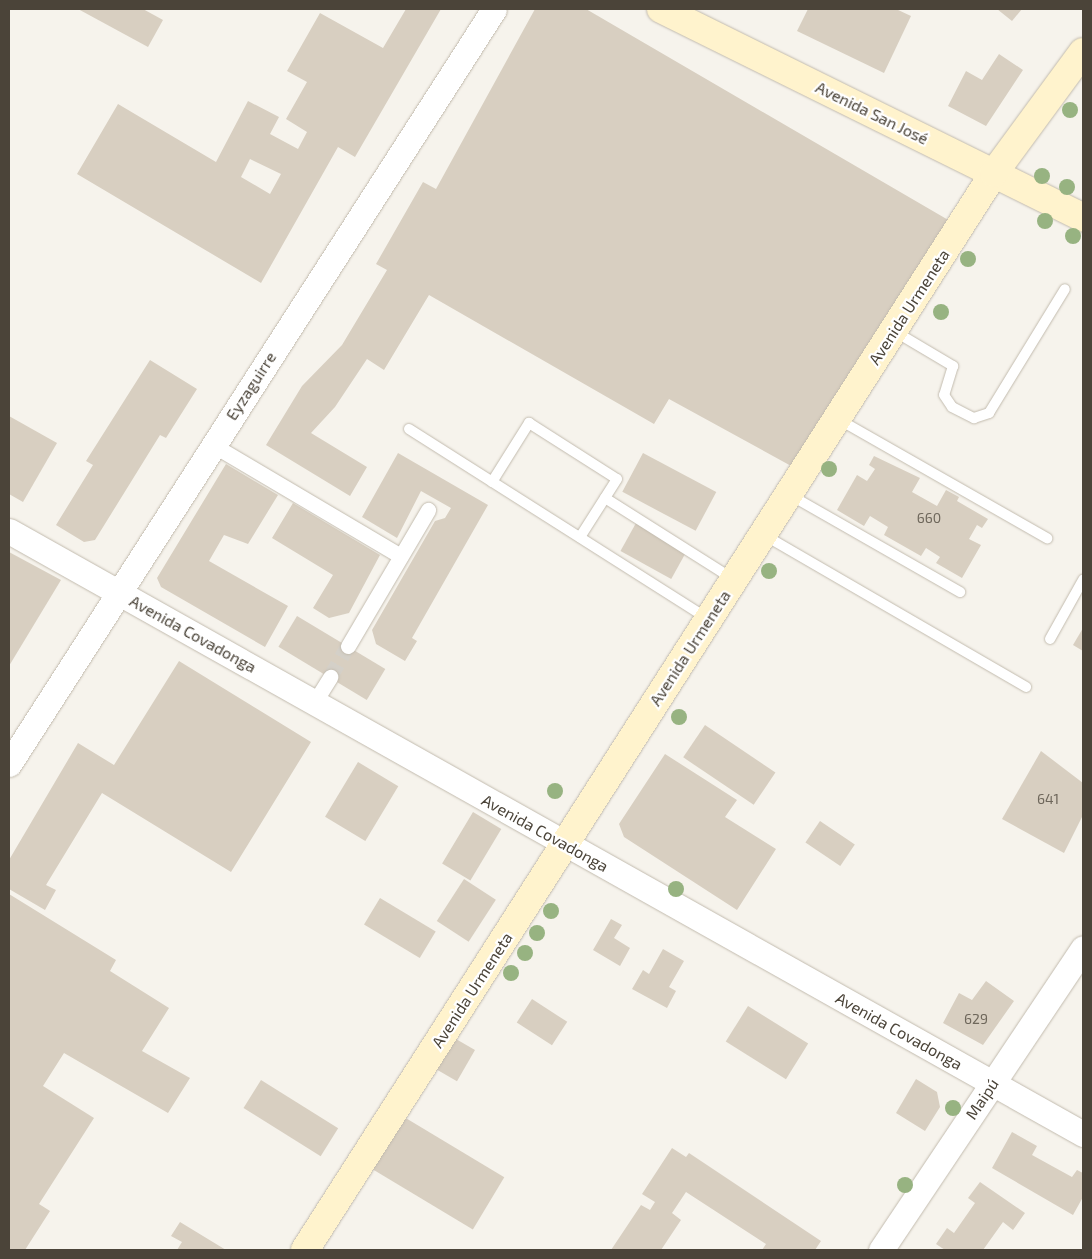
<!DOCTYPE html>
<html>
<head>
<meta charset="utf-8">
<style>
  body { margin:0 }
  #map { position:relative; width:1092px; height:1259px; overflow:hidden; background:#f6f3ec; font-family:"Exo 2",sans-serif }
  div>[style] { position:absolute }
  .building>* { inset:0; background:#d8cfc1; transform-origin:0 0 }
  .pedestrian-tunnel>* { height:15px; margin-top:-7.5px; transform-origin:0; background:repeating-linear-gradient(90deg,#d4d0c8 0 15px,transparent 0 23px) }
  .roads { filter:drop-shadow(0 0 1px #c2bbae) drop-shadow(0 0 1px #c2bbae) }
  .service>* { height:10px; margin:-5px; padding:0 5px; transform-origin:5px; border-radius:5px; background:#fff }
  .pedestrian>* { height:15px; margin:-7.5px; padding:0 7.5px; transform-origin:7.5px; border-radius:7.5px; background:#fff }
  .tertiary>* { height:25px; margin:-12.5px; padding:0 12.5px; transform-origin:12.5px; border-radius:12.5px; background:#fff }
  .secondary>* { height:28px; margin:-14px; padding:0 14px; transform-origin:14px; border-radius:14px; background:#fff3cd }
  .trees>* { width:16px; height:16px; margin:-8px; border-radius:50%; background:#97b381 }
  span { translate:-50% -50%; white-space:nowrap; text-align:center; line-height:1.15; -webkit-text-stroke:4.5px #fff; paint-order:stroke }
  .number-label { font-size:14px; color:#6e675b }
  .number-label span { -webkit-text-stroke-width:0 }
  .street-label { font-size:16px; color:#4b4439 }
  .frame { position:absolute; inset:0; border:10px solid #4b4439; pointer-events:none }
</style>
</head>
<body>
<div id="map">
  <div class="building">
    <i style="clip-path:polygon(78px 9px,143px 9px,163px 20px,148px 47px)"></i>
    <i style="clip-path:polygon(evenodd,406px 9px,441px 9px,355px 157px,338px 147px,261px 283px,77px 174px,118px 104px,216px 162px,248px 101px,279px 117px,270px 134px,298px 149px,307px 132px,286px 119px,307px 82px,287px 71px,320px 13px,383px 48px,406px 9px,250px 159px,281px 174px,270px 194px,241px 177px,250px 159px)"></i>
    <i style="clip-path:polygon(535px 9px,586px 9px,950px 221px,793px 467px,669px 399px,654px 424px,429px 295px,384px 370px,367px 359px,335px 407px,311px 433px,367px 467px,350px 496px,266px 445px,302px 386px,342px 345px,387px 270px,376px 264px,423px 182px,436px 189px)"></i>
    <i style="clip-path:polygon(808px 9px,896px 9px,911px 16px,884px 73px,797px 31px)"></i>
    <i style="clip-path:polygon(997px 9px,1022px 9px,1012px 21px)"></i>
    <i style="clip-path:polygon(999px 54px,1023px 70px,986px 126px,948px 106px,966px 71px,982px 80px)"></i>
    <i style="clip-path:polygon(150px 360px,197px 389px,166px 438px,160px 435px,95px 540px,84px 542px,56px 525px,93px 465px,86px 461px)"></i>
    <i style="clip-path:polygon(9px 416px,57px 443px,23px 502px,9px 494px)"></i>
    <i style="clip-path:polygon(398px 453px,488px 505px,412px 638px,417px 641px,405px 661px,376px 644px,372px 630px,435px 521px,445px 518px,451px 508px,421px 491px,397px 538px,362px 517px)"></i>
    <i style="left:643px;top:453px;width:83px;height:44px;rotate:28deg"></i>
    <i style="clip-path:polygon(874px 456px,920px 478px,912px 492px,937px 506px,946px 490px,959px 497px,957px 501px,988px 519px,982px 528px,977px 525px,969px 539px,981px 545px,962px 578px,936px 563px,940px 557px,926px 548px,921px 556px,884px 535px,888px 527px,870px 516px,864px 526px,837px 510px,857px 475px,867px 481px,875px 469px,869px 465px)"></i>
    <i style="clip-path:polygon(226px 464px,278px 495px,248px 544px,224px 535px,209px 561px,288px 606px,265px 647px,161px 587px,157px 578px)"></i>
    <i style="clip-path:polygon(293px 503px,380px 555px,349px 613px,329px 618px,313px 608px,333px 575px,272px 538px)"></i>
    <i style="left:636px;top:523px;width:58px;height:32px;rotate:29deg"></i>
    <i style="clip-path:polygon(9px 552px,61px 580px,9px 666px)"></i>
    <i style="left:297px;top:616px;width:103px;height:36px;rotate:31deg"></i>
    <i style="clip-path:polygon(1083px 628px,1083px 651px,1073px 645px)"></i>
    <i style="clip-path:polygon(179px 661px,311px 742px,231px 872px,102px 793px,46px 885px,56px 890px,45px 910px,9px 889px,9px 860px,78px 743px,114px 765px)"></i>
    <i style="left:705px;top:725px;width:85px;height:39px;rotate:34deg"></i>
    <i style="clip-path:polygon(1041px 751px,1083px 783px,1083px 815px,1064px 853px,1002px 819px)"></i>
    <i style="clip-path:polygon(665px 754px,737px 800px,725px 817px,776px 849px,737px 910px,624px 837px,619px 824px)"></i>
    <i style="left:358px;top:762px;width:47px;height:64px;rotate:31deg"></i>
    <i style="left:473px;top:812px;width:33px;height:60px;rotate:31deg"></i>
    <i style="left:820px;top:821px;width:42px;height:26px;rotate:34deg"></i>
    <i style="left:464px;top:879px;width:38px;height:50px;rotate:33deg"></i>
    <i style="clip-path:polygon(9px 894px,116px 960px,110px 971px,169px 1008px,142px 1051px,190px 1078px,168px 1113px,64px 1053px,43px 1086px,94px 1118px,39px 1204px,50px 1211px,25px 1250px,9px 1250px)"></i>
    <i style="left:380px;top:898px;width:65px;height:31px;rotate:31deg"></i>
    <i style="clip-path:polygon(611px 919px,622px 925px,614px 938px,630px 948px,620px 966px,593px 950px)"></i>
    <i style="clip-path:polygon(663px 949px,684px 961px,669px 987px,676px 991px,667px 1008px,632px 989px,643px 970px,649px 974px)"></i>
    <i style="clip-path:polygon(986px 981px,1014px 1001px,983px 1045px,943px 1023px,959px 993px,972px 1000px)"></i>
    <i style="left:532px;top:999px;width:42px;height:28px;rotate:33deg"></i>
    <i style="left:748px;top:1006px;width:71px;height:42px;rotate:32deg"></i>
    <i style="left:449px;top:1035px;width:30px;height:36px;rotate:30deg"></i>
    <i style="clip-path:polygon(916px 1079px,937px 1092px,940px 1107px,925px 1131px,896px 1113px)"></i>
    <i style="left:261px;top:1080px;width:91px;height:33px;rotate:32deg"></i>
    <i style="left:404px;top:1117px;width:117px;height:61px;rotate:31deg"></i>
    <i style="clip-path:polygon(1012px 1132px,1037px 1146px,1032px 1155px,1072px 1177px,1077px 1170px,1083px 1173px,1083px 1197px,1073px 1215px,992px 1168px)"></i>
    <i style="clip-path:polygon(672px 1148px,686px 1157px,689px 1153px,821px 1241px,815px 1250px,762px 1250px,766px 1244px,686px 1192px,672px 1213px,681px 1220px,661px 1250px,611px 1250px,641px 1205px,650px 1210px,655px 1202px,642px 1194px)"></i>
    <i style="clip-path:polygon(980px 1182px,1025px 1213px,1013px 1230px,1003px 1222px,983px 1250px,945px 1250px,936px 1244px,947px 1228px,954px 1233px,975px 1203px,968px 1198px)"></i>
    <i style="clip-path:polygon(180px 1222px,226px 1250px,177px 1250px,182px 1242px,171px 1236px)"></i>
  </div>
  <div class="pedestrian-tunnel">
    <i style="left:330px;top:677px;width:36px;rotate:-60deg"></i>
  </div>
  <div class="roads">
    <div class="service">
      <i style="left:894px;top:331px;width:69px;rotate:30.7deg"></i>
      <i style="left:953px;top:366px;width:30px;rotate:107deg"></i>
      <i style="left:944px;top:395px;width:14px;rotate:56deg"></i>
      <i style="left:952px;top:407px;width:25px;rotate:27deg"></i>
      <i style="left:974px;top:418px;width:16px;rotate:-18deg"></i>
      <i style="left:989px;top:413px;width:145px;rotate:-58.5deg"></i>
      <i style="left:838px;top:419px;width:241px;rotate:29.7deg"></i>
      <i style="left:409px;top:429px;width:354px;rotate:32.4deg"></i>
      <i style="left:492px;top:482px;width:70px;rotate:-57.9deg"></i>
      <i style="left:529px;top:423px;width:104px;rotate:32.5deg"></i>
      <i style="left:617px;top:479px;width:69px;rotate:122.5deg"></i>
      <i style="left:790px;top:495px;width:196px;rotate:29.7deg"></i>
      <i style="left:605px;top:498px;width:151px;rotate:32.3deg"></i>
      <i style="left:764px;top:535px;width:303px;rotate:30.1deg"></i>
      <i style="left:1050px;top:639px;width:68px;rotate:-60.8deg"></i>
    </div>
    <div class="pedestrian">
      <i style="left:213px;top:445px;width:218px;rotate:30.6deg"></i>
      <i style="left:348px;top:646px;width:158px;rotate:-59.5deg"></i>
      <i style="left:314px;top:703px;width:31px;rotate:-58deg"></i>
    </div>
    <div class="tertiary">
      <i style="left:9px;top:531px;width:1232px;rotate:29.31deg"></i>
      <i style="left:9px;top:764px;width:897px;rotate:-57.28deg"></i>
      <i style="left:881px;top:1250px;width:363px;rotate:-56.2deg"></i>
    </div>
    <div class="secondary">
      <i style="left:661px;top:9px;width:471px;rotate:26.3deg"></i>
      <i style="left:305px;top:1250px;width:1279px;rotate:-57.39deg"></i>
      <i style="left:994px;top:173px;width:150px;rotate:-53.7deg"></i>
    </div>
  </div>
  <div class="trees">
    <i style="left:1070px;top:110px"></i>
    <i style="left:1042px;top:176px"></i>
    <i style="left:1067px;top:187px"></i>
    <i style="left:1045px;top:221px"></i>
    <i style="left:1073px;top:236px"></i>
    <i style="left:968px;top:259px"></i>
    <i style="left:941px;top:312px"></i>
    <i style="left:829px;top:469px"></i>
    <i style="left:769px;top:571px"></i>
    <i style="left:679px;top:717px"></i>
    <i style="left:555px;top:791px"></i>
    <i style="left:676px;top:889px"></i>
    <i style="left:551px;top:911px"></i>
    <i style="left:537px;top:933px"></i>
    <i style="left:525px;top:953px"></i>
    <i style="left:511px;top:973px"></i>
    <i style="left:953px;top:1108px"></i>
    <i style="left:905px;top:1185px"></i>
  </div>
  <div class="number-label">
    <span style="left:929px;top:518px">660</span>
    <span style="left:1048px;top:799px">641</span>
    <span style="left:976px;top:1019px">629</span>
  </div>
  <div class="street-label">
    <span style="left:872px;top:113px;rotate:26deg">Avenida San José</span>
    <span style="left:909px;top:307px;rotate:-57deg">Avenida Urmeneta</span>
    <span style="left:251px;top:386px;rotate:-57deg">Eyzaguirre</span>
    <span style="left:193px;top:634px;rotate:29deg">Avenida Covadonga</span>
    <span style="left:690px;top:648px;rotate:-57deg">Avenida Urmeneta</span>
    <span style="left:545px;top:833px;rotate:29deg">Avenida Covadonga</span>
    <span style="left:472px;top:990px;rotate:-57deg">Avenida Urmeneta</span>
    <span style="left:899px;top:1031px;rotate:29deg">Avenida Covadonga</span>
    <span style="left:982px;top:1099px;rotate:-56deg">Maipú</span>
  </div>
  <div class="frame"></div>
</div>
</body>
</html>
